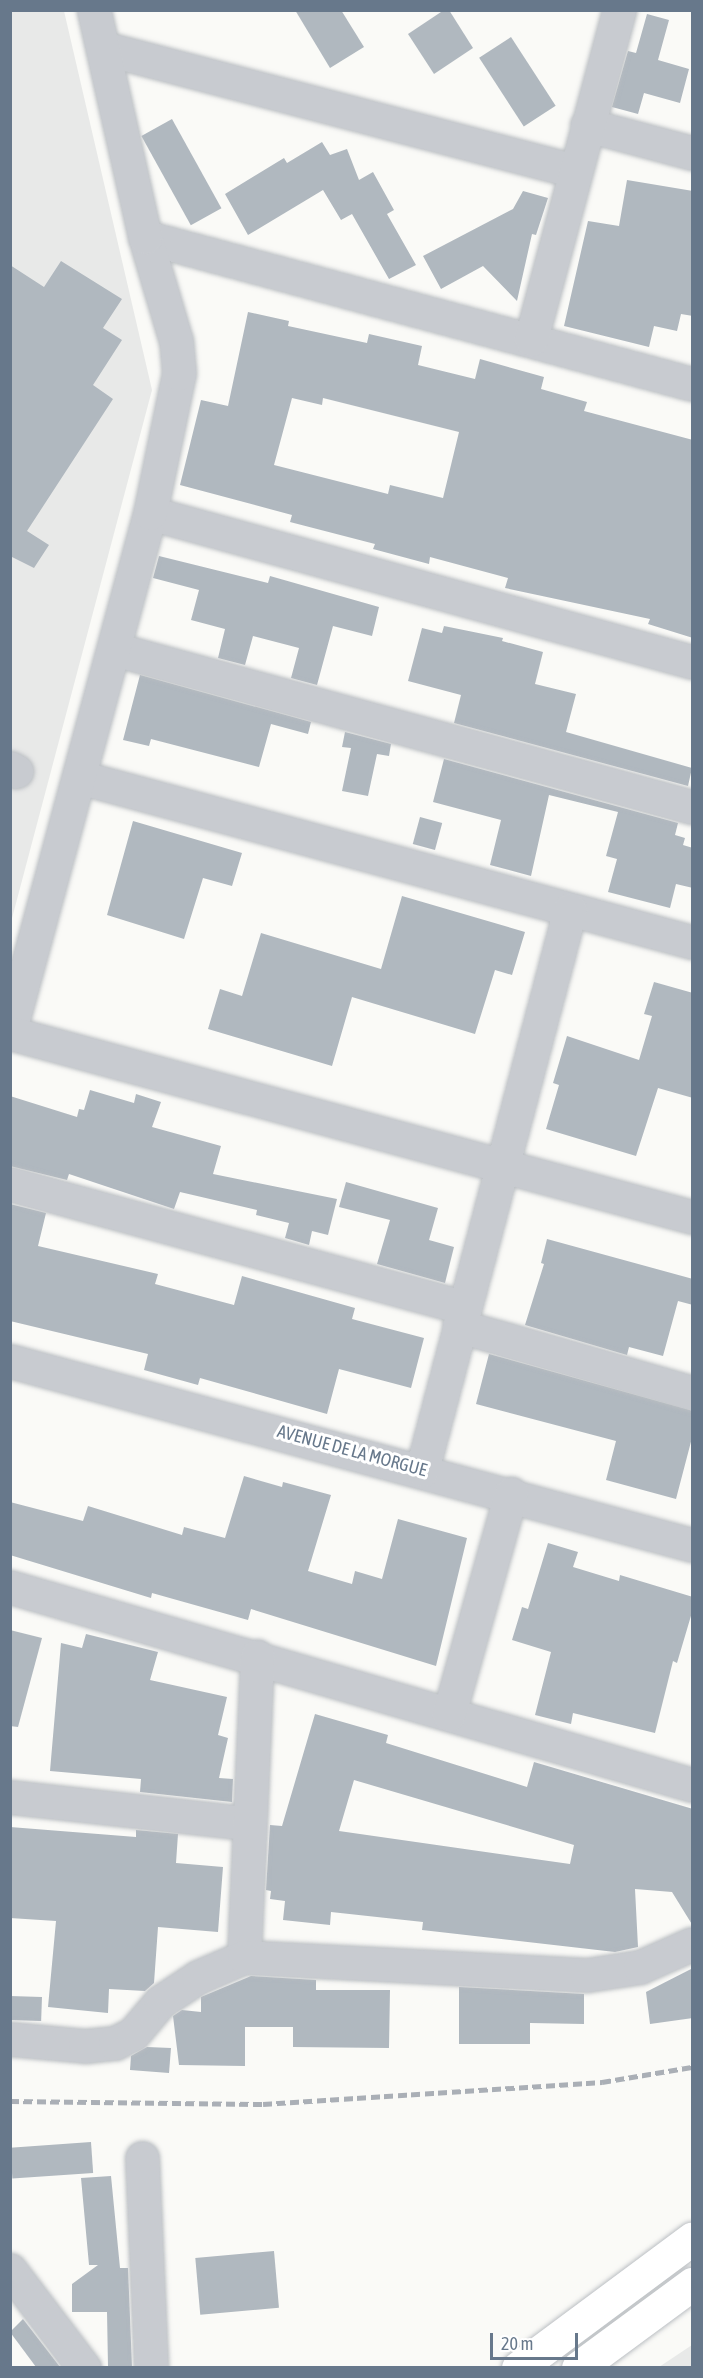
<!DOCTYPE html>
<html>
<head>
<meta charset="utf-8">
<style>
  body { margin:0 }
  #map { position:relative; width:703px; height:2378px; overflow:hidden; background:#fafaf7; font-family:"Asap Condensed",sans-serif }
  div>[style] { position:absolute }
  .built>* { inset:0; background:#e8e9e8 }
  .building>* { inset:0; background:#b0b8bf; transform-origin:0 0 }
  .roads { filter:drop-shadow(0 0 2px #bbbfc3) drop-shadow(0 0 2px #bbbfc3) }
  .minor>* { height:33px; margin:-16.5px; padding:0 16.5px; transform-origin:16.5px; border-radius:16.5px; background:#c8cbd0 }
  .major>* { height:33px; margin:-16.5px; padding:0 16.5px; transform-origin:16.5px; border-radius:16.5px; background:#fff }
  .rail>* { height:4.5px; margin-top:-2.25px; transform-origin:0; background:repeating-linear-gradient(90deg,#aaafb6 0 9px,transparent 0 13.5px) }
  span { translate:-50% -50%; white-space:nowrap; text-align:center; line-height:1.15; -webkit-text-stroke:6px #fff; paint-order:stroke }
  .street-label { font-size:18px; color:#67788b }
  .frame { position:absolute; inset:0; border:12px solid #67788b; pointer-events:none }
  .scale { position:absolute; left:490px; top:2333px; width:88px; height:27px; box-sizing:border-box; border:3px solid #67788b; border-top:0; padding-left:8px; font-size:18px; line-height:21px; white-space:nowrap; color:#67788b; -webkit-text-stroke:4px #fff; paint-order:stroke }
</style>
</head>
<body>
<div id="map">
  <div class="built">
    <i style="clip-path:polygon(11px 11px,64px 11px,152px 390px,11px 922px)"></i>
    <i style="clip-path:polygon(692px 2345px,692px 2367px,659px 2367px)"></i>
  </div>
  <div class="building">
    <i style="clip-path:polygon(295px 10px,341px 10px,364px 47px,330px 68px)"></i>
    <i style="clip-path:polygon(444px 10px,449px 10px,473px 48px,434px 74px,408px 34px)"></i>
    <i style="clip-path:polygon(647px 14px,669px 20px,658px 60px,689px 69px,680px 103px,644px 93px,638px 114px,612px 107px,628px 51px,636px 53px)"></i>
    <i style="left:511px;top:37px;width:82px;height:38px;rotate:57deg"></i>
    <i style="left:172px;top:119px;width:102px;height:35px;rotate:61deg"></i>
    <i style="clip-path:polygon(322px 142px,330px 155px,347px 149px,359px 180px,373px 172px,394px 210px,387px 214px,416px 265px,389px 279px,352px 214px,341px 220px,323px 190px,248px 235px,225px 194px,284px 158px,287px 163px)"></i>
    <i style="clip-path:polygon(627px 180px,693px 191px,693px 316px,681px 314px,677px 331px,654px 326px,649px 347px,564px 326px,588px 221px,619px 226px)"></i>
    <i style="clip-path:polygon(523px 191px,548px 198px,536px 235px,532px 234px,517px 301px,483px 266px,441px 289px,423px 256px,513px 209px)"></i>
    <i style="clip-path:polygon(61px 261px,122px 299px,103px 328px,122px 340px,93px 385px,113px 399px,27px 531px,49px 545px,34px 568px,10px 556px,10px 265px,44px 287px)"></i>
    <i style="clip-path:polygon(evenodd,248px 312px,289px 321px,288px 326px,367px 343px,369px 334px,422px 346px,418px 365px,475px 379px,480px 359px,544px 377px,541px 389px,587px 402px,584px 411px,693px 440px,693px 638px,648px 624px,650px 619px,505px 588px,508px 578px,430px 557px,429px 564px,373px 549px,375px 544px,290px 522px,292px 515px,180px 485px,201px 400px,228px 406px,248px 312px,292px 398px,322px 405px,323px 398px,459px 432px,443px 498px,390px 485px,388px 494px,274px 465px,292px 398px)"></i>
    <i style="clip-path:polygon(159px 556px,268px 583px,270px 576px,379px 607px,372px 636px,333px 626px,317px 685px,291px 678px,299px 648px,253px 636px,245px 665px,218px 658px,225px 629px,191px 620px,199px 590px,153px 578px)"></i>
    <i style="clip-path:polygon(444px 626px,503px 638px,502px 641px,543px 652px,535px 684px,576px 694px,566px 732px,692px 768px,688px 786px,454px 723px,461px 695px,408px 681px,422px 628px,442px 633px)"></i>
    <i style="clip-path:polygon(140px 675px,311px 722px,308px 734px,271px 724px,259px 767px,151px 739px,149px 746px,123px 740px)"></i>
    <i style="clip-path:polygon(345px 732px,391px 744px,389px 756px,377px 754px,368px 796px,342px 791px,351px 748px,342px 747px)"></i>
    <i style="clip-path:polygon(444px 759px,678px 823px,675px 835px,685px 838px,683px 845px,693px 848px,693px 888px,676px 884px,670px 908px,608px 892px,617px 859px,606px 856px,618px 812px,549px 795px,531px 876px,490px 865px,501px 820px,433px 802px)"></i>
    <i style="left:420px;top:817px;width:23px;height:28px;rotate:15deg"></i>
    <i style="clip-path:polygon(133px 821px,242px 853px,232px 886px,203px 878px,184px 939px,107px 915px)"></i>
    <i style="clip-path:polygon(402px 896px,525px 932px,512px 975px,495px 970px,475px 1034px,352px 997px,332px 1066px,208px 1029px,220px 989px,242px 996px,261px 933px,381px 969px)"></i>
    <i style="clip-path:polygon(654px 982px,693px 993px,693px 1098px,658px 1088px,636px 1156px,546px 1129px,559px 1085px,553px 1083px,567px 1036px,639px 1060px,652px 1016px,644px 1014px)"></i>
    <i style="clip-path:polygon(90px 1090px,134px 1103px,136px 1094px,161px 1102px,152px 1127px,221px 1146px,213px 1174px,337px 1199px,328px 1235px,312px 1231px,309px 1245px,285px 1238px,289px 1223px,256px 1215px,257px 1210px,180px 1192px,174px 1209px,69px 1174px,67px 1180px,10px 1166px,10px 1096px,77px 1117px,79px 1109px,84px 1110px)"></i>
    <i style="clip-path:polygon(346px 1182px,438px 1208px,429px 1240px,454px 1247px,445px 1283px,377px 1264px,390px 1220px,339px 1207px)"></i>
    <i style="clip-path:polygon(10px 1204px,46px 1213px,38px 1246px,158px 1274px,155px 1284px,234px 1305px,242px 1276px,355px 1308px,352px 1319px,424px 1338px,411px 1388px,339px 1369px,327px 1414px,200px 1378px,198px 1385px,144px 1370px,148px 1354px,10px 1321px)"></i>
    <i style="clip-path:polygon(547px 1239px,693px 1279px,693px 1305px,678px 1301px,663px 1356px,629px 1347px,627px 1355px,525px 1325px,544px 1264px,541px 1263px)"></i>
    <i style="clip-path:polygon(489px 1354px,693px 1411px,693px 1434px,676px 1499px,606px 1480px,616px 1441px,476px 1404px)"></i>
    <i style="clip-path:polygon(244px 1476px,282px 1487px,283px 1482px,331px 1495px,308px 1571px,352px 1584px,355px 1571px,382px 1579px,398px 1519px,467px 1538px,436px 1666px,251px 1609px,248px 1620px,152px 1593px,151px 1598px,10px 1555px,10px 1502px,83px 1521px,88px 1506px,182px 1535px,184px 1527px,225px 1538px)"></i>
    <i style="clip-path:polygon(548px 1543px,578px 1552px,573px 1567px,619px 1581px,620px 1575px,693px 1597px,693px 1609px,677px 1663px,673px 1661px,655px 1733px,573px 1713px,571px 1724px,535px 1715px,551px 1652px,512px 1640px,522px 1607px,528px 1609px)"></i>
    <i style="clip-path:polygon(10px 1630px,42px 1638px,18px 1727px,10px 1726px)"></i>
    <i style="clip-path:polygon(86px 1634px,158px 1652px,150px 1680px,227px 1697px,218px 1735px,228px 1738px,219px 1778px,233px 1779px,232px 1802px,140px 1792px,141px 1779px,50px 1771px,61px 1643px,82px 1648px)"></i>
    <i style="clip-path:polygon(evenodd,315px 1714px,388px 1735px,386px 1743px,527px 1787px,534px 1762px,693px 1809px,693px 1926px,672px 1892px,635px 1889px,638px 1947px,615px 1952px,422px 1930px,423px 1922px,331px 1912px,330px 1925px,283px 1920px,285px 1901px,270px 1899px,271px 1891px,266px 1890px,270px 1825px,282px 1826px,315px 1714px,354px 1780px,574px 1845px,570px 1864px,339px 1831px,354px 1780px)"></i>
    <i style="clip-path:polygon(10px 1827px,136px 1837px,136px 1830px,178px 1834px,176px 1863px,223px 1867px,218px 1932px,158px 1927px,154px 1983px,145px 1991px,109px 1989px,108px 2013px,48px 2007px,56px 1921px,10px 1918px)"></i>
    <i style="clip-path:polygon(693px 1968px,693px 2018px,650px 2024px,646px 1992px)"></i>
    <i style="clip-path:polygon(251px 1976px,316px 1980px,316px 1990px,390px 1990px,389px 2048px,293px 2047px,293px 2027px,245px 2027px,245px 2066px,179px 2065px,173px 2016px,182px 2010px,201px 2012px,201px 1997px)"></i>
    <i style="clip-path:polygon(459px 1987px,584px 1994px,584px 2024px,530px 2023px,530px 2044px,459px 2044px)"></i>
    <i style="left:10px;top:1996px;width:32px;height:24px;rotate:2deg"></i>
    <i style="clip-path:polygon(147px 2047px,171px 2048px,169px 2073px,130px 2070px,131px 2056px)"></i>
    <i style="left:91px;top:2142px;width:31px;height:81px;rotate:86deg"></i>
    <i style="clip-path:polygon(111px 2176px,120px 2268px,128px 2268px,132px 2367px,108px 2367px,107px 2312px,72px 2312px,72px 2284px,98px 2265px,89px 2265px,81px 2178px)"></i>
    <i style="left:274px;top:2251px;width:57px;height:79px;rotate:85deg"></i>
    <i style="clip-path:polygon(23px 2319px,60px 2367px,36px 2367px,10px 2332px)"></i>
  </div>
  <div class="roads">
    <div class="minor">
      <i style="left:103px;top:48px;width:488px;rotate:14.6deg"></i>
      <i style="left:587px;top:125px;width:109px;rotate:14.9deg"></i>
      <i style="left:145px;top:237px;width:566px;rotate:15.04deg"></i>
      <i style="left:531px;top:339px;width:341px;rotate:-75deg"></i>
      <i style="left:150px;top:513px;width:562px;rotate:15.37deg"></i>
      <i style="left:114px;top:649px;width:599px;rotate:15.29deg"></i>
      <i style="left:10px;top:768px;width:7px;rotate:27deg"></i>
      <i style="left:79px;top:777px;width:635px;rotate:15.07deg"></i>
      <i style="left:10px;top:1030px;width:536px;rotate:-74.85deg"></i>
      <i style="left:150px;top:513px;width:143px;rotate:-78.3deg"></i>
      <i style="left:179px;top:373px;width:32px;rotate:-95deg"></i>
      <i style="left:176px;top:341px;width:109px;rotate:-106.6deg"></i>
      <i style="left:145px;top:237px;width:233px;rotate:-102.7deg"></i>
      <i style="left:10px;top:1033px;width:706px;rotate:15.1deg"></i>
      <i style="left:10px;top:1184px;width:469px;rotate:15.2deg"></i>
      <i style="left:459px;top:1326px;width:242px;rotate:16deg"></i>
      <i style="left:10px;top:1361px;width:706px;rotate:15.1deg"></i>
      <i style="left:422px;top:1470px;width:579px;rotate:-75.2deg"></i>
      <i style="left:10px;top:1587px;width:710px;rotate:16.19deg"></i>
      <i style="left:449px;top:1714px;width:229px;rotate:-74.3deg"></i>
      <i style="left:10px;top:1797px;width:238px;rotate:6.3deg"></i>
      <i style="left:244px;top:1957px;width:301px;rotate:-87.5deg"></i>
      <i style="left:10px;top:2039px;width:75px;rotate:5.3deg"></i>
      <i style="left:85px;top:2046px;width:30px;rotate:-6deg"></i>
      <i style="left:115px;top:2043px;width:20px;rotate:-27deg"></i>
      <i style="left:133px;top:2034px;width:42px;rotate:-49.8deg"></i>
      <i style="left:160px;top:2002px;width:45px;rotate:-33.3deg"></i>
      <i style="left:198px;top:1977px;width:50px;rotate:-23.5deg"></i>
      <i style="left:244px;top:1957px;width:343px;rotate:3deg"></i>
      <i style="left:587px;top:1975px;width:54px;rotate:-8.6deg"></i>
      <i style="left:640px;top:1967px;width:57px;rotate:-23.9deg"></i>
      <i style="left:142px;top:2158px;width:210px;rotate:87.5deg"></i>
      <i style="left:10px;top:2270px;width:123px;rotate:52.9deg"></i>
    </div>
    <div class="major">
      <i style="left:518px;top:2368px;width:217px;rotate:-36.6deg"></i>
      <i style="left:578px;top:2368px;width:142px;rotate:-36.4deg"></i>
    </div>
  </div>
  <div class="rail">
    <i style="left:10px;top:2101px;width:253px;rotate:0.7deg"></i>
    <i style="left:263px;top:2104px;width:340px;rotate:-3.7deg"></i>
    <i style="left:602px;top:2082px;width:91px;rotate:-9.5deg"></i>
  </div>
  <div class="street-label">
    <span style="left:352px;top:1451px;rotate:15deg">AVENUE DE LA MORGUE</span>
  </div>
  <div class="frame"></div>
  <div class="scale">20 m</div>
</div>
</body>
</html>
